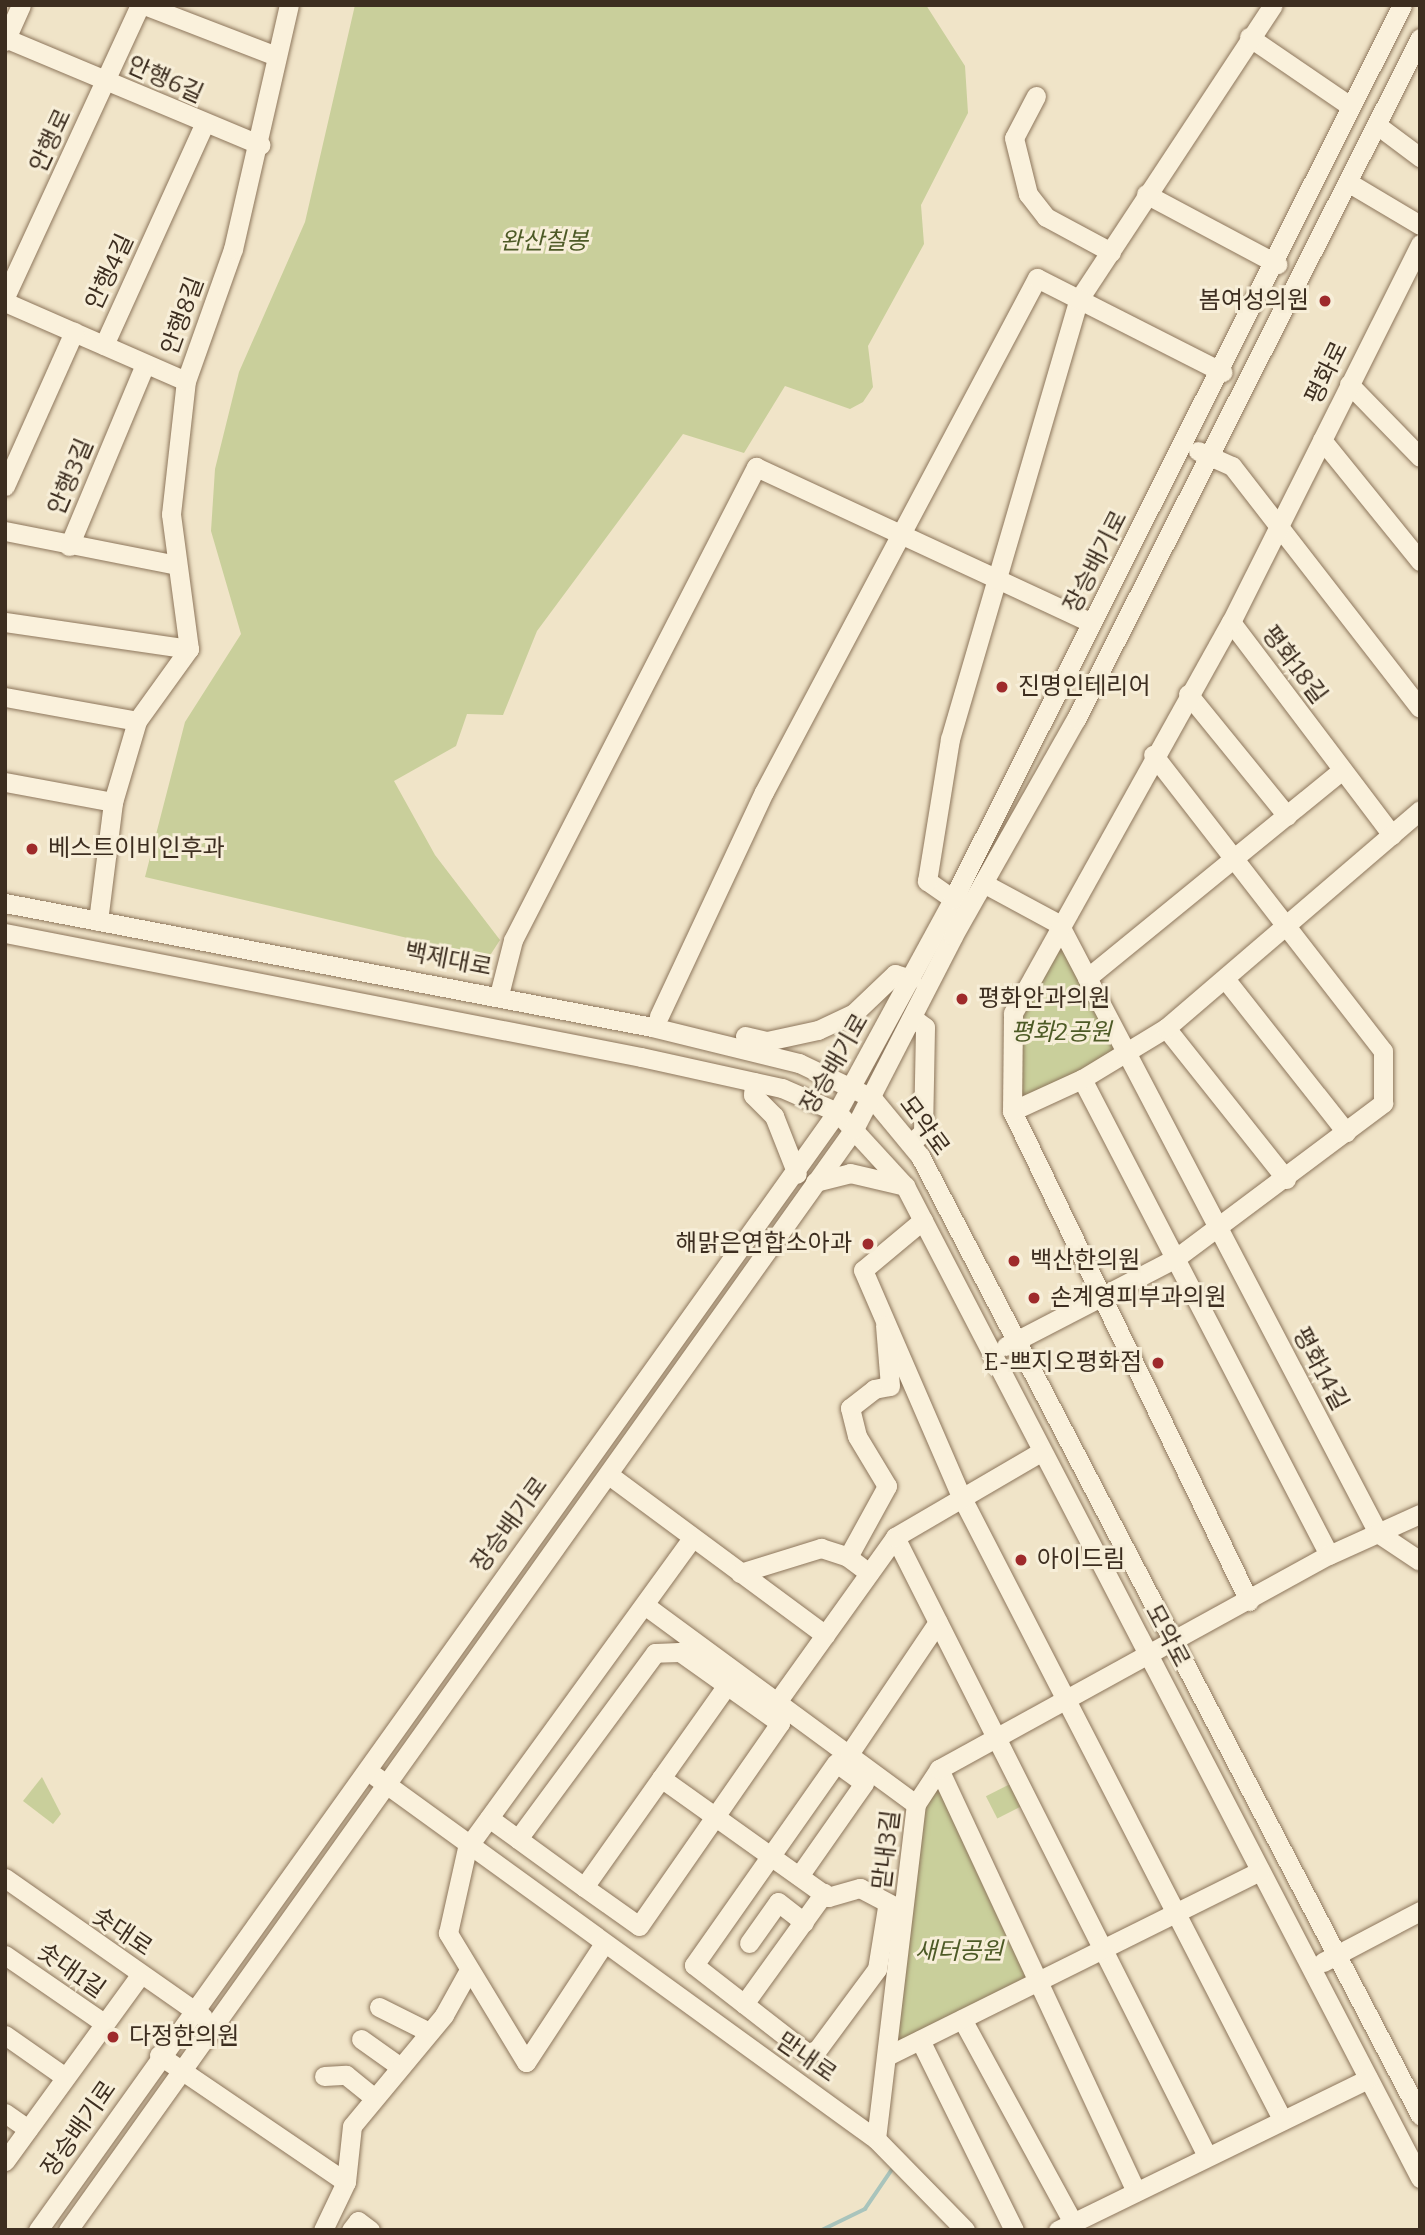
<!DOCTYPE html>
<html>
<head>
<meta charset="utf-8">
<style>
  body { margin:0 }
  #map { position:relative; width:1425px; height:2235px; overflow:hidden; background:#f0e4c8; font-family:Bitter,"Noto Sans KR",serif }
  div>[style] { position:absolute }
  .green>* { inset:0; background:#c9cf9b; transform-origin:0 0 }
  .stream>* { height:3.5px; margin:-1.75px; padding:0 1.75px; transform-origin:1.75px; border-radius:1.75px; background:#a9c4bc }
  .roads { filter:drop-shadow(0 0 2px #8d765c) drop-shadow(0 0 2px #8d765c) }
  .minor>* { height:19px; margin:-9.5px; padding:0 9.5px; transform-origin:9.5px; border-radius:9.5px; background:#faf1dc }
  .dots>* { width:19px; height:19px; translate:-50% -50%; box-sizing:border-box; border:4px solid #f7eed8; border-radius:50% }
  span { translate:-50% -50%; white-space:nowrap; text-align:center; line-height:1.15; -webkit-text-stroke:6px #f7eed8; paint-order:stroke }
  .street-label { font-size:24px; color:#3d2e20 }
  .park-label { font-size:24px; color:#4d5a26; font-style:italic }
  .poi-label { font-size:24px; color:#3d2e20 }
  .right { translate:-100% -50%; text-align:right }
  .left { translate:0 -50%; text-align:left }
  .frame { position:absolute; inset:0; border:7px solid #3d2e20; pointer-events:none }
</style>
</head>
<body>
<div id="map">
  <div class="green">
    <i style="clip-path:polygon(355px 5px,926px 5px,965px 66px,968px 113px,921px 205px,924px 244px,868px 346px,873px 387px,863px 402px,850px 409px,785px 386px,744px 453px,683px 434px,537px 631px,503px 715px,467px 714px,456px 746px,394px 781px,435px 855px,500px 940px,489px 957px,145px 877px,185px 722px,241px 634px,211px 531px,215px 469px,239px 372px,305px 222px)"></i>
    <i style="clip-path:polygon(1059px 924px,1126px 1052px,1012px 1111px,1013px 1013px)"></i>
    <i style="clip-path:polygon(939px 1769px,1039px 1983px,889px 2055px,916px 1804px)"></i>
    <i style="clip-path:polygon(42px 1777px,61px 1814px,53px 1824px,23px 1801px)"></i>
    <i style="left:1018px;top:1780px;width:25px;height:36px;rotate:63deg"></i>
  </div>
  <div class="stream">
    <i style="left:822px;top:2230px;width:48px;rotate:-26deg"></i>
    <i style="left:865px;top:2209px;width:50px;rotate:-55.7deg"></i>
  </div>
  <div class="roads">
    <div class="minor">
      <i style="left:144px;top:5px;width:142px;rotate:21.1deg"></i>
      <i style="left:1249px;top:37px;width:122px;rotate:34.3deg"></i>
      <i style="left:5px;top:38px;width:277px;rotate:22.7deg"></i>
      <i style="left:5px;top:41px;width:39px;rotate:-66deg"></i>
      <i style="left:1036px;top:96px;width:47px;rotate:117.6deg"></i>
      <i style="left:1014px;top:138px;width:58px;rotate:76deg"></i>
      <i style="left:1028px;top:194px;width:29px;rotate:52deg"></i>
      <i style="left:1046px;top:217px;width:74px;rotate:28.3deg"></i>
      <i style="left:1377px;top:125px;width:54px;rotate:36.7deg"></i>
      <i style="left:1351px;top:184px;width:80px;rotate:30.7deg"></i>
      <i style="left:1146px;top:194px;width:149px;rotate:28.1deg"></i>
      <i style="left:5px;top:297px;width:322px;rotate:-65.2deg"></i>
      <i style="left:5px;top:302px;width:197px;rotate:23.6deg"></i>
      <i style="left:104px;top:345px;width:242px;rotate:-65.6deg"></i>
      <i style="left:1349px;top:384px;width:102px;rotate:45.8deg"></i>
      <i style="left:1322px;top:440px;width:156px;rotate:51deg"></i>
      <i style="left:1198px;top:451px;width:37px;rotate:24deg"></i>
      <i style="left:1232px;top:466px;width:306px;rotate:52.2deg"></i>
      <i style="left:5px;top:486px;width:169px;rotate:-65.9deg"></i>
      <i style="left:5px;top:531px;width:174px;rotate:11.2deg"></i>
      <i style="left:69px;top:546px;width:197px;rotate:-67.3deg"></i>
      <i style="left:5px;top:622px;width:186px;rotate:8.3deg"></i>
      <i style="left:1231px;top:622px;width:267px;rotate:52.9deg"></i>
      <i style="left:1188px;top:694px;width:157px;rotate:50.9deg"></i>
      <i style="left:5px;top:697px;width:134px;rotate:10.3deg"></i>
      <i style="left:5px;top:782px;width:110px;rotate:10.5deg"></i>
      <i style="left:983px;top:883px;width:86px;rotate:28.3deg"></i>
      <i style="left:1059px;top:924px;width:687px;rotate:62.35deg"></i>
      <i style="left:1378px;top:1533px;width:50px;rotate:33.7deg"></i>
      <i style="left:953px;top:899px;width:32px;rotate:-145deg"></i>
      <i style="left:927px;top:881px;width:144px;rotate:-80.8deg"></i>
      <i style="left:950px;top:739px;width:459px;rotate:-73.7deg"></i>
      <i style="left:1079px;top:299px;width:352px;rotate:-56.6deg"></i>
      <i style="left:5px;top:903px;width:659px;rotate:10.85deg"></i>
      <i style="left:652px;top:1027px;width:151px;rotate:13.8deg"></i>
      <i style="left:799px;top:1063px;width:81px;rotate:25.6deg"></i>
      <i style="left:872px;top:1098px;width:75px;rotate:50.4deg"></i>
      <i style="left:920px;top:1156px;width:1082px;rotate:62.46deg"></i>
      <i style="left:98px;top:921px;width:120px;rotate:-82.8deg"></i>
      <i style="left:113px;top:802px;width:84px;rotate:-73.5deg"></i>
      <i style="left:137px;top:721px;width:89px;rotate:-54.2deg"></i>
      <i style="left:189px;top:649px;width:136px;rotate:-97.6deg"></i>
      <i style="left:171px;top:514px;width:134px;rotate:-83.6deg"></i>
      <i style="left:186px;top:381px;width:140px;rotate:-70.4deg"></i>
      <i style="left:233px;top:249px;width:250px;rotate:-77.1deg"></i>
      <i style="left:5px;top:933px;width:648px;rotate:11.03deg"></i>
      <i style="left:641px;top:1057px;width:144px;rotate:12.4deg"></i>
      <i style="left:782px;top:1088px;width:60px;rotate:23.6deg"></i>
      <i style="left:837px;top:1112px;width:100px;rotate:47.4deg"></i>
      <i style="left:905px;top:1186px;width:1118px;rotate:62.56deg"></i>
      <i style="left:1087px;top:978px;width:329px;rotate:-39.2deg"></i>
      <i style="left:1226px;top:980px;width:194px;rotate:51.7deg"></i>
      <i style="left:499px;top:995px;width:57px;rotate:-75.7deg"></i>
      <i style="left:513px;top:940px;width:532px;rotate:-62.81deg"></i>
      <i style="left:756px;top:467px;width:370px;rotate:24.9deg"></i>
      <i style="left:659px;top:1016px;width:247px;rotate:-64.9deg"></i>
      <i style="left:764px;top:792px;width:582px;rotate:-62.03deg"></i>
      <i style="left:1037px;top:278px;width:208px;rotate:26.9deg"></i>
      <i style="left:1166px;top:1028px;width:193px;rotate:51.5deg"></i>
      <i style="left:745px;top:1036px;width:23px;rotate:13deg"></i>
      <i style="left:767px;top:1041px;width:52px;rotate:-12.2deg"></i>
      <i style="left:818px;top:1030px;width:38px;rotate:-25deg"></i>
      <i style="left:853px;top:1014px;width:58px;rotate:-43.6deg"></i>
      <i style="left:895px;top:974px;width:17px;rotate:17deg"></i>
      <i style="left:1082px;top:1079px;width:536px;rotate:62.57deg"></i>
      <i style="left:754px;top:1082px;width:13px;rotate:94deg"></i>
      <i style="left:753px;top:1095px;width:30px;rotate:45deg"></i>
      <i style="left:774px;top:1116px;width:62px;rotate:68.4deg"></i>
      <i style="left:1012px;top:1111px;width:77px;rotate:-24.6deg"></i>
      <i style="left:1082px;top:1079px;width:98px;rotate:-31.3deg"></i>
      <i style="left:1166px;top:1028px;width:335px;rotate:-40.6deg"></i>
      <i style="left:912px;top:1142px;width:15px;rotate:-42deg"></i>
      <i style="left:923px;top:1132px;width:105px;rotate:-88.9deg"></i>
      <i style="left:925px;top:1027px;width:15px;rotate:-143deg"></i>
      <i style="left:815px;top:1182px;width:36px;rotate:-14deg"></i>
      <i style="left:850px;top:1173px;width:57px;rotate:13.3deg"></i>
      <i style="left:923px;top:1220px;width:78px;rotate:140.2deg"></i>
      <i style="left:863px;top:1270px;width:246px;rotate:66.6deg"></i>
      <i style="left:961px;top:1496px;width:701px;rotate:62.74deg"></i>
      <i style="left:1006px;top:1346px;width:191px;rotate:-27.4deg"></i>
      <i style="left:1176px;top:1258px;width:259px;rotate:-36.8deg"></i>
      <i style="left:1383px;top:1103px;width:52px;rotate:-90deg"></i>
      <i style="left:1383px;top:1051px;width:375px;rotate:-127.8deg"></i>
      <i style="left:609px;top:1475px;width:269px;rotate:36.5deg"></i>
      <i style="left:895px;top:1537px;width:693px;rotate:63.25deg"></i>
      <i style="left:740px;top:1573px;width:85px;rotate:-17.2deg"></i>
      <i style="left:821px;top:1548px;width:28px;rotate:18deg"></i>
      <i style="left:869px;top:1573px;width:26px;rotate:-143deg"></i>
      <i style="left:848px;top:1557px;width:81px;rotate:-61.2deg"></i>
      <i style="left:887px;top:1486px;width:58px;rotate:-121deg"></i>
      <i style="left:857px;top:1436px;width:29px;rotate:-104deg"></i>
      <i style="left:850px;top:1408px;width:31px;rotate:-38deg"></i>
      <i style="left:874px;top:1389px;width:16px;rotate:-11deg"></i>
      <i style="left:890px;top:1386px;width:61px;rotate:-94.7deg"></i>
      <i style="left:1249px;top:1601px;width:544px;rotate:-115.81deg"></i>
      <i style="left:1012px;top:1111px;width:98px;rotate:-89.4deg"></i>
      <i style="left:1013px;top:1013px;width:448px;rotate:-60.9deg"></i>
      <i style="left:1231px;top:622px;width:423px;rotate:-63.4deg"></i>
      <i style="left:646px;top:1606px;width:335px;rotate:36.3deg"></i>
      <i style="left:777px;top:1702px;width:203px;rotate:-54.4deg"></i>
      <i style="left:895px;top:1537px;width:170px;rotate:-30.3deg"></i>
      <i style="left:849px;top:1754px;width:159px;rotate:-56deg"></i>
      <i style="left:939px;top:1769px;width:466px;rotate:65deg"></i>
      <i style="left:375px;top:1776px;width:619px;rotate:35.93deg"></i>
      <i style="left:876px;top:2139px;width:127px;rotate:45.6deg"></i>
      <i style="left:661px;top:1778px;width:205px;rotate:35.5deg"></i>
      <i style="left:828px;top:1897px;width:33px;rotate:-16deg"></i>
      <i style="left:860px;top:1888px;width:43px;rotate:27.8deg"></i>
      <i style="left:489px;top:1818px;width:36px;rotate:36deg"></i>
      <i style="left:518px;top:1839px;width:82px;rotate:36deg"></i>
      <i style="left:584px;top:1887px;width:67px;rotate:35.3deg"></i>
      <i style="left:639px;top:1926px;width:247px;rotate:-55.2deg"></i>
      <i style="left:780px;top:1723px;width:123px;rotate:-144.6deg"></i>
      <i style="left:680px;top:1652px;width:25px;rotate:178deg"></i>
      <i style="left:655px;top:1653px;width:231px;rotate:126.4deg"></i>
      <i style="left:799px;top:1876px;width:113px;rotate:-55deg"></i>
      <i style="left:864px;top:1783px;width:34px;rotate:-144deg"></i>
      <i style="left:836px;top:1763px;width:247px;rotate:125.1deg"></i>
      <i style="left:694px;top:1965px;width:143px;rotate:37.9deg"></i>
      <i style="left:807px;top:2053px;width:10px;rotate:-17deg"></i>
      <i style="left:817px;top:2050px;width:101px;rotate:-53.5deg"></i>
      <i style="left:877px;top:1969px;width:63px;rotate:-80.8deg"></i>
      <i style="left:5px;top:1878px;width:241px;rotate:35deg"></i>
      <i style="left:584px;top:1887px;width:247px;rotate:-54.7deg"></i>
      <i style="left:749px;top:1943px;width:50px;rotate:-54.7deg"></i>
      <i style="left:778px;top:1902px;width:33px;rotate:38deg"></i>
      <i style="left:603px;top:1945px;width:140px;rotate:123.3deg"></i>
      <i style="left:526px;top:2062px;width:151px;rotate:-121.2deg"></i>
      <i style="left:448px;top:1933px;width:87px;rotate:-77.4deg"></i>
      <i style="left:467px;top:1848px;width:383px;rotate:-54deg"></i>
      <i style="left:5px;top:1955px;width:120px;rotate:34.5deg"></i>
      <i style="left:1323px;top:1962px;width:110px;rotate:-27.7deg"></i>
      <i style="left:744px;top:2004px;width:137px;rotate:-54.2deg"></i>
      <i style="left:379px;top:2007px;width:56px;rotate:26.6deg"></i>
      <i style="left:962px;top:2019px;width:232px;rotate:61.4deg"></i>
      <i style="left:5px;top:2035px;width:73px;rotate:35deg"></i>
      <i style="left:361px;top:2039px;width:47px;rotate:35.4deg"></i>
      <i style="left:920px;top:2040px;width:212px;rotate:63.7deg"></i>
      <i style="left:159px;top:2055px;width:226px;rotate:34.2deg"></i>
      <i style="left:889px;top:2055px;width:414px;rotate:-26.4deg"></i>
      <i style="left:324px;top:2076px;width:22px;rotate:-3deg"></i>
      <i style="left:346px;top:2075px;width:36px;rotate:39deg"></i>
      <i style="left:5px;top:2113px;width:28px;rotate:35deg"></i>
      <i style="left:876px;top:2139px;width:337px;rotate:-83.2deg"></i>
      <i style="left:916px;top:1804px;width:42px;rotate:-56.7deg"></i>
      <i style="left:939px;top:1769px;width:445px;rotate:-28.8deg"></i>
      <i style="left:1329px;top:1555px;width:100px;rotate:-24.3deg"></i>
      <i style="left:5px;top:2161px;width:231px;rotate:-54deg"></i>
      <i style="left:38px;top:2230px;width:1374px;rotate:-54.45deg"></i>
      <i style="left:837px;top:1112px;width:243px;rotate:-61.4deg"></i>
      <i style="left:953px;top:899px;width:1000px;rotate:-63.33deg"></i>
      <i style="left:68px;top:2230px;width:1353px;rotate:-54.48deg"></i>
      <i style="left:854px;top:1129px;width:217px;rotate:-62.8deg"></i>
      <i style="left:953px;top:936px;width:249px;rotate:-60.5deg"></i>
      <i style="left:1076px;top:719px;width:763px;rotate:-63.2deg"></i>
      <i style="left:323px;top:2230px;width:53px;rotate:-64.4deg"></i>
      <i style="left:346px;top:2182px;width:56px;rotate:-83.9deg"></i>
      <i style="left:352px;top:2126px;width:144px;rotate:-50.3deg"></i>
      <i style="left:444px;top:2015px;width:51px;rotate:-60.9deg"></i>
      <i style="left:351px;top:2230px;width:11px;rotate:-52deg"></i>
      <i style="left:358px;top:2221px;width:15px;rotate:37deg"></i>
      <i style="left:1058px;top:2230px;width:345px;rotate:-26deg"></i>
    </div>
  </div>
  <div class="dots">
    <i style="left:1325px;top:301px;background:#9e2a2b"></i>
    <i style="left:1002px;top:687px;background:#9e2a2b"></i>
    <i style="left:32px;top:849px;background:#9e2a2b"></i>
    <i style="left:962px;top:999px;background:#9e2a2b"></i>
    <i style="left:868px;top:1244px;background:#9e2a2b"></i>
    <i style="left:1014px;top:1261px;background:#9e2a2b"></i>
    <i style="left:1034px;top:1298px;background:#9e2a2b"></i>
    <i style="left:1158px;top:1363px;background:#9e2a2b"></i>
    <i style="left:1021px;top:1560px;background:#9e2a2b"></i>
    <i style="left:113px;top:2037px;background:#9e2a2b"></i>
  </div>
  <div class="street-label">
    <span style="left:165px;top:80px;rotate:24deg">안행6길</span>
    <span style="left:51px;top:141px;rotate:-65deg">안행로</span>
    <span style="left:110px;top:272px;rotate:-65deg">안행4길</span>
    <span style="left:183px;top:316px;rotate:-70deg">안행8길</span>
    <span style="left:1327px;top:373px;rotate:-64deg">평화로</span>
    <span style="left:71px;top:477px;rotate:-67deg">안행3길</span>
    <span style="left:1096px;top:562px;rotate:-63deg">장승배기로</span>
    <span style="left:1294px;top:665px;rotate:53deg">평화18길</span>
    <span style="left:448px;top:960px;rotate:11deg">백제대로</span>
    <span style="left:835px;top:1064px;rotate:-60deg">장승배기로</span>
    <span style="left:924px;top:1126px;rotate:54deg">모악로</span>
    <span style="left:1320px;top:1369px;rotate:62deg">평화14길</span>
    <span style="left:510px;top:1525px;rotate:-54deg">장승배기로</span>
    <span style="left:1167px;top:1636px;rotate:62deg">모악로</span>
    <span style="left:887px;top:1850px;rotate:-83deg">맏내3길</span>
    <span style="left:122px;top:1932px;rotate:34deg">솟대로</span>
    <span style="left:71px;top:1971px;rotate:35deg">솟대1길</span>
    <span style="left:806px;top:2058px;rotate:35deg">맏내로</span>
    <span style="left:79px;top:2129px;rotate:-55deg">장승배기로</span>
  </div>
  <div class="park-label">
    <span style="left:544px;top:242px">완산칠봉</span>
    <span style="left:1061px;top:1033px">평화2공원</span>
    <span style="left:959px;top:1952px">새터공원</span>
  </div>
  <div class="poi-label">
    <span class="right" style="left:1309px;top:301px">봄여성의원</span>
    <span class="left" style="left:1018px;top:687px">진명인테리어</span>
    <span class="left" style="left:48px;top:849px">베스트이비인후과</span>
    <span class="left" style="left:978px;top:999px">평화안과의원</span>
    <span class="right" style="left:852px;top:1244px">해맑은연합소아과</span>
    <span class="left" style="left:1030px;top:1261px">백산한의원</span>
    <span class="left" style="left:1050px;top:1298px">손계영피부과의원</span>
    <span class="right" style="left:1142px;top:1363px">E-쁘지오평화점</span>
    <span class="left" style="left:1037px;top:1560px">아이드림</span>
    <span class="left" style="left:129px;top:2037px">다정한의원</span>
  </div>
  <div class="frame"></div>
</div>
</body>
</html>
